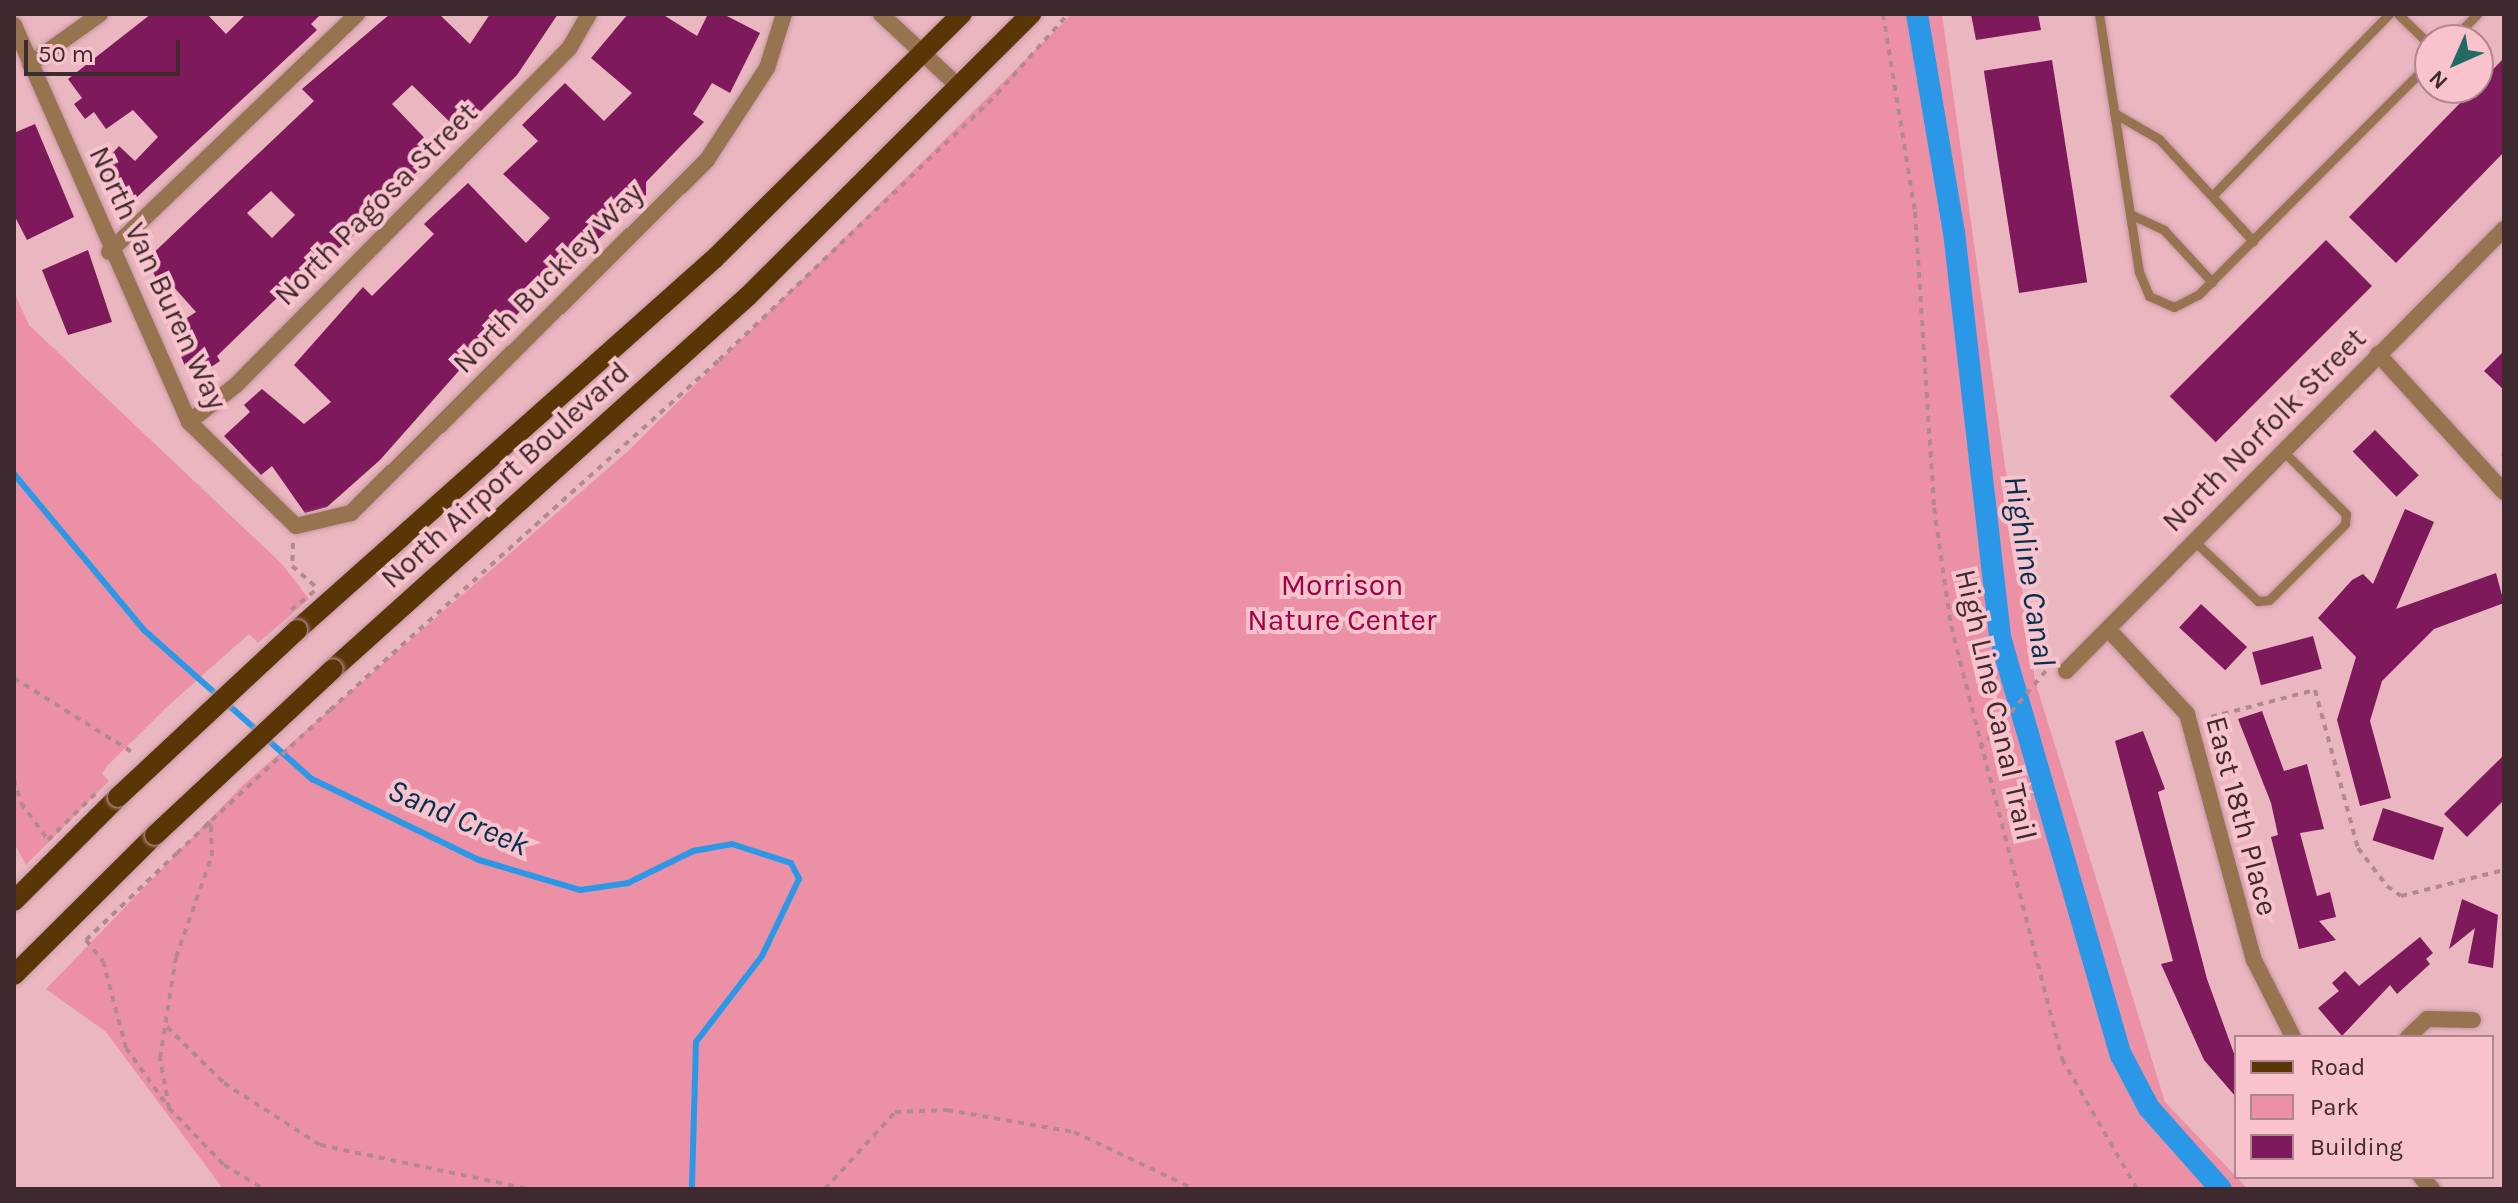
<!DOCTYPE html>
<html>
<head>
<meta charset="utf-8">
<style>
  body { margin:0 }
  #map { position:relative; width:2518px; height:1203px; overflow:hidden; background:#eab6c0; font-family:Karla,sans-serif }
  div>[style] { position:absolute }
  .green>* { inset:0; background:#ec91a5 }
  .stream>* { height:6px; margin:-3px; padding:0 3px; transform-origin:3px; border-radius:3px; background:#2b98e7 }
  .canal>* { height:22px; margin:-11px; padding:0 11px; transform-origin:11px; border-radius:11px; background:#2b98e7 }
  .building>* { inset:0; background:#7e195c; transform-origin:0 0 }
  .path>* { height:4px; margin-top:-2px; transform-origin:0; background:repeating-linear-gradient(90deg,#b38991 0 6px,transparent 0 12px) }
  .roads { filter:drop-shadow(0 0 2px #c497a0) drop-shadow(0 0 2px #c497a0) }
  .service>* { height:9px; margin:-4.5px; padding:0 4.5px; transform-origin:4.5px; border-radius:4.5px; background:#97734f }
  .minor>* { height:16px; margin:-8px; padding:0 8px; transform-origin:8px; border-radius:8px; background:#97734f }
  .primary>* { height:20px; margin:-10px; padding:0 10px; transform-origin:10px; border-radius:10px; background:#5a3506 }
  .path-bridge>* { height:4px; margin-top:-2px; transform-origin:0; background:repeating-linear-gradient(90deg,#b38991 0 6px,transparent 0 12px) }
  .bridges { filter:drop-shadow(0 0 2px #c497a0) drop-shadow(0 0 2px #c497a0) }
  .primary-bridge>* { height:20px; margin:-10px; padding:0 10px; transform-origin:10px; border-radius:10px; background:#5a3506 }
  span { translate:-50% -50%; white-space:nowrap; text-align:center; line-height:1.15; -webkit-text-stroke:8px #f8c3cd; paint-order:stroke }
  .street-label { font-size:30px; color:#3e2a2e }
  .park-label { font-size:30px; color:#9f0147 }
  .water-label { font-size:32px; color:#03304f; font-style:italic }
  .frame { position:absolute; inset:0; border:16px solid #3e2a2e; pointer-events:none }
  .legend { position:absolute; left:2234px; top:1035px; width:260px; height:144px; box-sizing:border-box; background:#f8c3cd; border:2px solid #ae868d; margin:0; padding:10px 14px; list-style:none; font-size:24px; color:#3e2a2e }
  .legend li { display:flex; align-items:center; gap:16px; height:40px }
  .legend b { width:40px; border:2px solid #ae868d }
  .north { position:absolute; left:2414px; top:24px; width:80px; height:80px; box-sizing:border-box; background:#f8c3cd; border:2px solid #ae868d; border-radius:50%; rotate:225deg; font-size:22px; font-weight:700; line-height:32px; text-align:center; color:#3e2a2e }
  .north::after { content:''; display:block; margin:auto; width:28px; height:36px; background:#216b64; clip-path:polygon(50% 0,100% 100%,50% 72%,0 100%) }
  .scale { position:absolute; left:24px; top:40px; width:156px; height:36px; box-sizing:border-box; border:4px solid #3e2a2e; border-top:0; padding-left:10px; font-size:24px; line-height:28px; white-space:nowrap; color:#3e2a2e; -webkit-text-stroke:6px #f8c3cd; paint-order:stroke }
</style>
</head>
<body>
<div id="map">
  <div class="green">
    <i style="clip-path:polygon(1072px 14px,1942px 14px,2035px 681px,2165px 1102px,2248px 1189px,223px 1189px,106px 1032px,46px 989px,243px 785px,627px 452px)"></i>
    <i style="clip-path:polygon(14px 292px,29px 325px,282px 564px,309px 599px,258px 643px,249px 634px,169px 705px,107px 766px,102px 774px,109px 781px,26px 865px,14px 843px)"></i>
  </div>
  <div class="stream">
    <i style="left:14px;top:474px;width:203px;rotate:50.2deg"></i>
    <i style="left:144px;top:630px;width:225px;rotate:41.6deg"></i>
    <i style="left:312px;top:779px;width:186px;rotate:25.9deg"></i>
    <i style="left:479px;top:860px;width:105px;rotate:16.5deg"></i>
    <i style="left:580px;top:890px;width:49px;rotate:-8.3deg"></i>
    <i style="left:628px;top:883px;width:72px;rotate:-26.2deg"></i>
    <i style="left:693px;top:851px;width:40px;rotate:-10deg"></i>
    <i style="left:732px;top:844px;width:62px;rotate:17.9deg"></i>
    <i style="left:791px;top:863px;width:18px;rotate:63deg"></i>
    <i style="left:799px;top:879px;width:85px;rotate:115.7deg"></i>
    <i style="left:762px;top:956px;width:108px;rotate:127.5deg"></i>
    <i style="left:696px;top:1042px;width:147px;rotate:91.6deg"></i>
  </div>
  <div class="canal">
    <i style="left:1917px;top:14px;width:221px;rotate:80.4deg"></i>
    <i style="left:1954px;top:232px;width:408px;rotate:83.5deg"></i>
    <i style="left:2000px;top:637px;width:435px;rotate:73.9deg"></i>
    <i style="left:2121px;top:1055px;width:60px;rotate:62.2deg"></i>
    <i style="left:2149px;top:1108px;width:108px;rotate:48.4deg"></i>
  </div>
  <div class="building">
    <i style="clip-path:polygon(151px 14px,207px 14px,226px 34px,244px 16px,321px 14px,311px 24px,317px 30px,136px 198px,126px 189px,120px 196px,100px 167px,119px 146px,135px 161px,158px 137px,133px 110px,106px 129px,94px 112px,85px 119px,74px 104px,82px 98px,68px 79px)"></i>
    <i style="clip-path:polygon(evenodd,390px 14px,439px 14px,470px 44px,490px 14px,558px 14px,517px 75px,472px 120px,467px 114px,455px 127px,412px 85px,392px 104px,437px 151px,408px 181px,399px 172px,377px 196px,386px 205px,313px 273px,308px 268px,217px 356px,220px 361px,201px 374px,195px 366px,187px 371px,170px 329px,196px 312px,172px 285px,163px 293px,147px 259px,314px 101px,302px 89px,390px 14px,271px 191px,295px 215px,272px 238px,247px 213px,271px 191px)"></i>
    <i style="clip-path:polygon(628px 14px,662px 14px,697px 36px,708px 14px,723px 14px,760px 33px,730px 93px,712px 83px,693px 114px,704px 122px,646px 182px,646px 195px,472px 356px,380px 460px,327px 507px,305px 513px,272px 466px,261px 475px,224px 436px,250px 412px,244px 405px,262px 389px,304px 424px,331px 402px,294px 365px,363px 287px,372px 296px,434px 234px,424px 224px,468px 183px,526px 243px,550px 218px,503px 174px,538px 141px,522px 125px,565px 83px,604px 121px,632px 93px,591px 58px)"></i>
    <i style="clip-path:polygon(1971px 14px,2038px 14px,2041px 30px,1976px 40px)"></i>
    <i style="clip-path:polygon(2504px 58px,2504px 152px,2396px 263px,2349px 217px)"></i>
    <i style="left:2052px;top:60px;width:225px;height:69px;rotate:81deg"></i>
    <i style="clip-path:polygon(35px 124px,74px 217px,27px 240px,14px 215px,14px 133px)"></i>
    <i style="left:2326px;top:240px;width:65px;height:221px;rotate:45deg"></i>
    <i style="clip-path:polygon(88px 250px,112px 322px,68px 335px,42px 270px)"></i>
    <i style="clip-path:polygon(2504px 351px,2504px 390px,2484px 371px)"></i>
    <i style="left:2375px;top:430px;width:63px;height:31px;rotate:46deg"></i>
    <i style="clip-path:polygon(2405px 509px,2434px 522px,2396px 609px,2496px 573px,2504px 603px,2434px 629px,2382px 681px,2370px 721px,2391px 798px,2360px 806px,2337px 720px,2356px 657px,2318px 618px,2352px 580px,2363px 574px,2373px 584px)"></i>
    <i style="left:2201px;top:604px;width:63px;height:32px;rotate:43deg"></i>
    <i style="left:2313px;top:636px;width:34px;height:63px;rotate:75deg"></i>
    <i style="clip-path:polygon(2262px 711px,2284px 771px,2307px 764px,2324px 829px,2300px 833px,2317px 896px,2330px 892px,2336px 917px,2319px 921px,2336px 940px,2299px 949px,2271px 837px,2278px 835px,2271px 803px,2238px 719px)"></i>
    <i style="clip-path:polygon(2143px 731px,2165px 789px,2158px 792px,2207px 979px,2236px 1059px,2236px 1097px,2204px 1060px,2161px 964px,2173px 961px,2115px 741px)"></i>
    <i style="clip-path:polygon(2504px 755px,2504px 800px,2467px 837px,2444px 814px)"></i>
    <i style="left:2383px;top:808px;width:64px;height:34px;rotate:18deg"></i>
    <i style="clip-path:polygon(2462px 899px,2498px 915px,2493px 968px,2468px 963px,2475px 928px,2449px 949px)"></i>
    <i style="clip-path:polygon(2420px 937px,2433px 953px,2426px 959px,2430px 964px,2397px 994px,2390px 985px,2342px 1036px,2318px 1008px,2339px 991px,2332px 983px,2345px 971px,2359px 986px)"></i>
  </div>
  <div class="path">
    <i style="left:1883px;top:14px;width:201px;rotate:80.8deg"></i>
    <i style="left:1915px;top:212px;width:297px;rotate:86.3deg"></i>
    <i style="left:1934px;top:508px;width:119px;rotate:81.8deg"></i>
    <i style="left:1951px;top:626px;width:447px;rotate:75.6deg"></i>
    <i style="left:2062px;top:1059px;width:150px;rotate:60deg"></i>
    <i style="left:2503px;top:457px;width:2px;rotate:-63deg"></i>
    <i style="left:293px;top:543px;width:23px;rotate:92deg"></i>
    <i style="left:292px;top:566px;width:32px;rotate:41deg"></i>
    <i style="left:14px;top:678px;width:143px;rotate:32.1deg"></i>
    <i style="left:330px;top:710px;width:523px;rotate:-41.98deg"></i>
    <i style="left:719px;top:360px;width:385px;rotate:-43.7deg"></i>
    <i style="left:997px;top:94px;width:107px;rotate:-48.4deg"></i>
    <i style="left:2211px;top:717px;width:107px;rotate:-14.6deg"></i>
    <i style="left:2315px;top:690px;width:164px;rotate:74.8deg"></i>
    <i style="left:2358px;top:848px;width:48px;rotate:52.7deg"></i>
    <i style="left:2387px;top:886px;width:17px;rotate:36deg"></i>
    <i style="left:2401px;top:896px;width:106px;rotate:-14.2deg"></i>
    <i style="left:1980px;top:749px;width:109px;rotate:-49.9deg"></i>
    <i style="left:14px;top:779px;width:25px;rotate:74deg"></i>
    <i style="left:21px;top:803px;width:46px;rotate:53.9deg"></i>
    <i style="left:177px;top:853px;width:126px;rotate:136.3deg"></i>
    <i style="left:86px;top:940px;width:27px;rotate:51deg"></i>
    <i style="left:103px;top:961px;width:90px;rotate:75.2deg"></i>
    <i style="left:126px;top:1048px;width:74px;rotate:54.4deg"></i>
    <i style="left:169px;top:1108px;width:79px;rotate:46deg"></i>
    <i style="left:224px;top:1165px;width:47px;rotate:31deg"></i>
    <i style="left:167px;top:1027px;width:80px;rotate:44.5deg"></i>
    <i style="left:224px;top:1083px;width:114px;rotate:32.9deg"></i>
    <i style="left:320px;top:1145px;width:214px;rotate:11.9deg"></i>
    <i style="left:169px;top:1108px;width:51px;rotate:-100.2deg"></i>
    <i style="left:160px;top:1058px;width:102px;rotate:-81deg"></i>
    <i style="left:176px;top:957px;width:107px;rotate:-70.4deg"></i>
    <i style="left:212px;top:856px;width:30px;rotate:-92deg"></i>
    <i style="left:211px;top:826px;width:12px;rotate:-138deg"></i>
    <i style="left:719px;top:1189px;width:4px"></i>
    <i style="left:825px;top:1189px;width:104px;rotate:-47.7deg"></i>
    <i style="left:895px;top:1112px;width:52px;rotate:-2.2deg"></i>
    <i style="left:947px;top:1110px;width:129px;rotate:9.8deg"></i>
    <i style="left:1074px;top:1132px;width:133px;rotate:25.4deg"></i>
  </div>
  <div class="roads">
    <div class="service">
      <i style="left:2099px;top:14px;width:261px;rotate:81.2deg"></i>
      <i style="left:2139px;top:272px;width:26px;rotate:67deg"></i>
      <i style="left:2149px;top:296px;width:27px;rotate:24deg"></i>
      <i style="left:2174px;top:307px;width:27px;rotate:-27deg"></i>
      <i style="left:2198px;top:295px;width:329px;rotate:-45.1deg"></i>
      <i style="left:2398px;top:14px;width:45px;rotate:44.1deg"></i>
      <i style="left:2452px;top:40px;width:36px;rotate:-46deg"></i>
      <i style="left:2114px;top:113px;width:52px;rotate:30deg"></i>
      <i style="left:2159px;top:139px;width:139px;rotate:47.3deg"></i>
      <i style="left:2212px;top:196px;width:254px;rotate:-45.8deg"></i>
      <i style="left:2130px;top:214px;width:38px;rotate:25deg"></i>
      <i style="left:2164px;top:230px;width:71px;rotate:47.3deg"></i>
      <i style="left:2193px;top:540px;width:89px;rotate:43.2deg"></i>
      <i style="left:2258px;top:601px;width:11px;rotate:-5deg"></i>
      <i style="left:2269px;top:600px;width:107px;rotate:-45deg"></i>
      <i style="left:2345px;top:524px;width:10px;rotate:-84deg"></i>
      <i style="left:2346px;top:514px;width:91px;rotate:-135deg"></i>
    </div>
    <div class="minor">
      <i style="left:881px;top:14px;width:105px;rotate:43.1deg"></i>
      <i style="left:14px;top:25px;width:434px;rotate:66.2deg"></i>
      <i style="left:189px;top:422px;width:149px;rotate:44.2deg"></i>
      <i style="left:296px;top:526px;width:57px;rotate:-13.3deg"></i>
      <i style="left:351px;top:513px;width:501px;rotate:-44.76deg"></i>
      <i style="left:707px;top:160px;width:110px;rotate:-56.9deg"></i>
      <i style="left:767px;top:68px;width:57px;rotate:-72.5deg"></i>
      <i style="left:30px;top:64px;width:86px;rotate:-35.5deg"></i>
      <i style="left:109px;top:252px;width:344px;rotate:-43.8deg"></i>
      <i style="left:2378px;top:354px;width:187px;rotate:47.6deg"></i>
      <i style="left:189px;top:422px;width:60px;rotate:-38.2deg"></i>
      <i style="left:236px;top:385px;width:475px;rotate:-45.3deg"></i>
      <i style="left:570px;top:47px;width:38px;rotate:-60deg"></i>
      <i style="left:2108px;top:629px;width:116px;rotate:47.1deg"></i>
      <i style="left:2187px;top:714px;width:255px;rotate:74.8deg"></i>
      <i style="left:2254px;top:960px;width:86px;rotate:63.1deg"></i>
      <i style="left:2066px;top:671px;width:622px;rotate:-45.26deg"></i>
      <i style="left:2408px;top:1037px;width:26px;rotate:-43deg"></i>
      <i style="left:2427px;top:1019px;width:46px;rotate:1.2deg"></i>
      <i style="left:2421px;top:1177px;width:16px;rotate:47deg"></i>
    </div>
    <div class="primary">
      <i style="left:297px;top:630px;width:558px;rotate:-41.66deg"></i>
      <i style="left:714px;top:259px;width:349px;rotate:-44.7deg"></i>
      <i style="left:333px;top:669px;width:558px;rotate:-41.95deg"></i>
      <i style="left:748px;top:296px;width:400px;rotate:-44.9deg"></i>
      <i style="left:14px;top:901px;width:147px;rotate:-45deg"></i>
      <i style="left:14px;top:975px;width:199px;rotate:-44.8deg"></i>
    </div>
  </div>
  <div class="path-bridge">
    <i style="left:291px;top:610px;width:35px;rotate:-39deg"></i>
    <i style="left:48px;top:840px;width:70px;rotate:-44.4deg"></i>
    <i style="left:177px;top:853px;width:209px;rotate:-43.1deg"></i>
  </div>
  <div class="bridges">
    <div class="primary-bridge">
      <i style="left:118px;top:797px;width:245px;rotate:-43deg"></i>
      <i style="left:155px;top:835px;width:243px;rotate:-43deg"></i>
    </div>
  </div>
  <div class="street-label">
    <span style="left:376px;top:204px;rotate:-45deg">North Pagosa Street</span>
    <span style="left:158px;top:278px;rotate:65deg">North Van Buren Way</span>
    <span style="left:548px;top:278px;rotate:-45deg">North Buckley Way</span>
    <span style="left:2264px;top:430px;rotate:-45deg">North Norfolk Street</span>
    <span style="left:505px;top:475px;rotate:-42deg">North Airport Boulevard</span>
    <span style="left:1996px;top:705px;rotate:77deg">High Line Canal Trail</span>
    <span style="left:2242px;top:816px;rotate:75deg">East 18th Place</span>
  </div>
  <div class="park-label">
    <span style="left:1342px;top:602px">Morrison<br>Nature Center</span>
  </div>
  <div class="water-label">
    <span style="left:2029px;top:571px;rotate:81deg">Highline Canal</span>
    <span style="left:458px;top:818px;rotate:23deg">Sand Creek</span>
  </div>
  <div class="frame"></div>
  <ul class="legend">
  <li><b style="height:10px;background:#5a3506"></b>Road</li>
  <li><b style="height:22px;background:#ec91a5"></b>Park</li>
  <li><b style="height:22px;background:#7e195c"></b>Building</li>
  </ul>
  <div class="north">N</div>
  <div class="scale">50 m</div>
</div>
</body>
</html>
